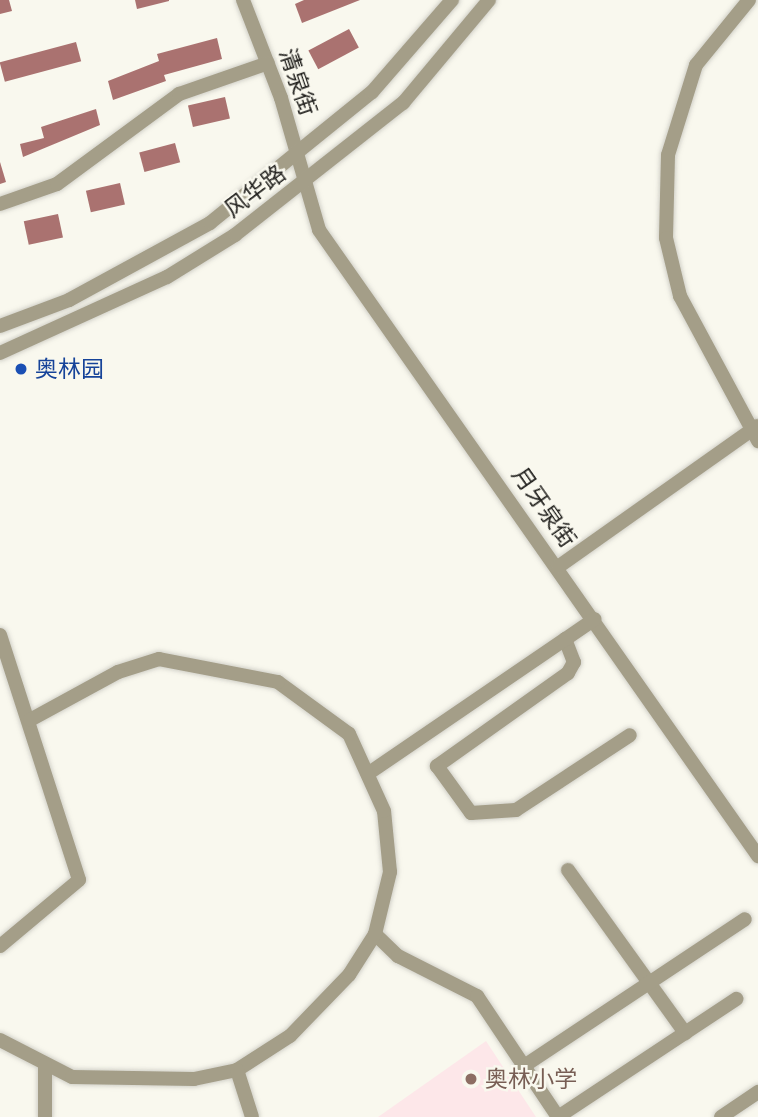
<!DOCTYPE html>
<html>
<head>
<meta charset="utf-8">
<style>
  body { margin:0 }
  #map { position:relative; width:758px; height:1117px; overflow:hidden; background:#f9f8ee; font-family:Merriweather,"Noto Sans SC",serif }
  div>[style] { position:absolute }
  .education>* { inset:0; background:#fde7e9 }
  .building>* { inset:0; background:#aa7270; transform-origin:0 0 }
  .roads { filter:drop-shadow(0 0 2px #d2d1c9) drop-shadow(0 0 2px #d2d1c9) }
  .minor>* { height:14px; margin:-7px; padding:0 7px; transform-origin:7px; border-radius:7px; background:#a49e88 }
  .dots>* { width:19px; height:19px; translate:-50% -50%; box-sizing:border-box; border:4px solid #f9f8ee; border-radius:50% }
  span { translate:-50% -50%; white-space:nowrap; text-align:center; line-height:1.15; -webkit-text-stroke:5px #f9f8ee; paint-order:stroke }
  .street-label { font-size:23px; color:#22211e }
  .transit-label { font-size:23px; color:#164399 }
  .left { translate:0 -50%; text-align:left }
  .education-label { font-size:23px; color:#785e54 }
</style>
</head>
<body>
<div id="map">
  <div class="education">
    <i style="clip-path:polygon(486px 1041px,536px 1117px,378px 1117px)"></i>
  </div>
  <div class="building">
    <i style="clip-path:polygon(0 0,9px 0,12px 11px,0 14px)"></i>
    <i style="clip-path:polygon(135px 0,169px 0,169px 1px,137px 9px)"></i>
    <i style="clip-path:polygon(304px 0,360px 0,302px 23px,295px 4px)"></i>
    <i style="left:349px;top:29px;width:21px;height:46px;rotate:62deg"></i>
    <i style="clip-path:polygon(217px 38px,222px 59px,164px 75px,166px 81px,113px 100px,108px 81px,159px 61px,157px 54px)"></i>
    <i style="left:76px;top:42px;width:20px;height:79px;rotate:75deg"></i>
    <i style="left:225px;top:97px;width:22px;height:38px;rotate:77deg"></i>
    <i style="clip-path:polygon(96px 109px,100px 125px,23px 157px,20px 144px,44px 138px,41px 127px)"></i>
    <i style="left:175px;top:143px;width:20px;height:37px;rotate:75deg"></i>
    <i style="clip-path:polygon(0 162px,6px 182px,0 184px)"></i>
    <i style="left:120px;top:183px;width:22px;height:35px;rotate:77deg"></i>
    <i style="left:58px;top:214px;width:24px;height:35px;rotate:78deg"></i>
  </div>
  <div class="roads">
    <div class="minor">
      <i style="left:243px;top:0;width:105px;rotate:68.8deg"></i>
      <i style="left:281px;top:98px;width:137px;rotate:73.9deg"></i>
      <i style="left:319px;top:230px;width:765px;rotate:54.96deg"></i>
      <i style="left:749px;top:0;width:84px;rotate:129.2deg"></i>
      <i style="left:696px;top:65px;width:94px;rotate:107.3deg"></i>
      <i style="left:668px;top:155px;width:83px;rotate:91.4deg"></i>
      <i style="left:666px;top:238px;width:60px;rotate:76.4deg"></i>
      <i style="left:680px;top:296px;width:165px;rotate:61.7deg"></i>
      <i style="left:0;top:204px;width:60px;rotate:-19.3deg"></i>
      <i style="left:57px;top:184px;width:152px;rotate:-36.4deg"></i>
      <i style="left:179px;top:94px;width:94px;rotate:-19.2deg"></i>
      <i style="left:0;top:326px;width:74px;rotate:-20.6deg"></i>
      <i style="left:69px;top:300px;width:161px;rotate:-28.6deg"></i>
      <i style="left:210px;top:223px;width:208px;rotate:-39deg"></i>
      <i style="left:372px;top:92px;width:122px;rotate:-49deg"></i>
      <i style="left:0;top:353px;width:183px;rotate:-24.5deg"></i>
      <i style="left:167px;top:277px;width:80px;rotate:-31.7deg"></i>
      <i style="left:235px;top:235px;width:214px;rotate:-38.2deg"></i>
      <i style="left:403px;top:103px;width:134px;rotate:-50.1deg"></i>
      <i style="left:558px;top:567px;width:244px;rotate:-35.3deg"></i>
      <i style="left:0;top:635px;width:257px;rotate:72.1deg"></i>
      <i style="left:79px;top:880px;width:103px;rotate:140.1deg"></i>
      <i style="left:565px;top:639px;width:25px;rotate:69deg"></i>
      <i style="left:574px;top:662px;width:13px;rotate:119deg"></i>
      <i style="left:568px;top:673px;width:161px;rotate:144.6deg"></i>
      <i style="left:437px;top:766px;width:58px;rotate:54.1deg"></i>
      <i style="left:471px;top:813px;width:45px;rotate:-3.8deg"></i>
      <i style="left:516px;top:810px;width:136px;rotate:-33.3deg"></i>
      <i style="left:369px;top:773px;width:273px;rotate:-34.3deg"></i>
      <i style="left:568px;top:870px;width:201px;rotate:54.3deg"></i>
      <i style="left:375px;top:934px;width:32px;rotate:44deg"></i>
      <i style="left:398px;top:956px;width:89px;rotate:26.9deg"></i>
      <i style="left:477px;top:996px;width:146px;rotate:56.2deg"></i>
      <i style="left:558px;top:1117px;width:214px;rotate:-33.5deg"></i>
      <i style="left:0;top:1040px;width:81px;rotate:27.2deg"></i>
      <i style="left:72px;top:1077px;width:122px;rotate:0.9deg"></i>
      <i style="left:194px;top:1079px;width:44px;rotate:-11.8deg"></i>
      <i style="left:237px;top:1070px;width:63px;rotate:-32.7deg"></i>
      <i style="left:290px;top:1036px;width:85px;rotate:-46deg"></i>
      <i style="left:349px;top:975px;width:49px;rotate:-57.6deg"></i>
      <i style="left:375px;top:934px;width:64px;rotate:-76.4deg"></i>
      <i style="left:390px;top:872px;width:61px;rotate:-95.6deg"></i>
      <i style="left:384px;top:811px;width:85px;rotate:-114.4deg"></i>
      <i style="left:349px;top:734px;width:88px;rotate:-143.8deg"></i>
      <i style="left:278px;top:682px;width:121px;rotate:-169.1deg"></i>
      <i style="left:159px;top:659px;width:43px;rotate:162.4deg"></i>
      <i style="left:118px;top:672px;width:100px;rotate:151.4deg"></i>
      <i style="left:524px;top:1066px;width:265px;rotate:-33.6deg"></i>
      <i style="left:237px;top:1070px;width:49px;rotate:72.3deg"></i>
      <i style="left:45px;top:1117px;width:52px;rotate:-90deg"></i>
      <i style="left:721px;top:1117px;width:45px;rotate:-34deg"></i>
    </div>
  </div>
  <div class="dots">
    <i style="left:21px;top:369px;background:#1a4fb4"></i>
    <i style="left:471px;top:1079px;background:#8d6e63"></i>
  </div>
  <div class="street-label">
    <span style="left:298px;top:82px;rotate:71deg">清泉街</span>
    <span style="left:255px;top:191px;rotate:-37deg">风华路</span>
    <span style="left:544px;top:507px;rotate:55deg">月牙泉街</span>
  </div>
  <div class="transit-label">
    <span class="left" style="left:35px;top:369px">奥林园</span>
  </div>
  <div class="education-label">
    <span class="left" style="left:485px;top:1079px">奥林小学</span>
  </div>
</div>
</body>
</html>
